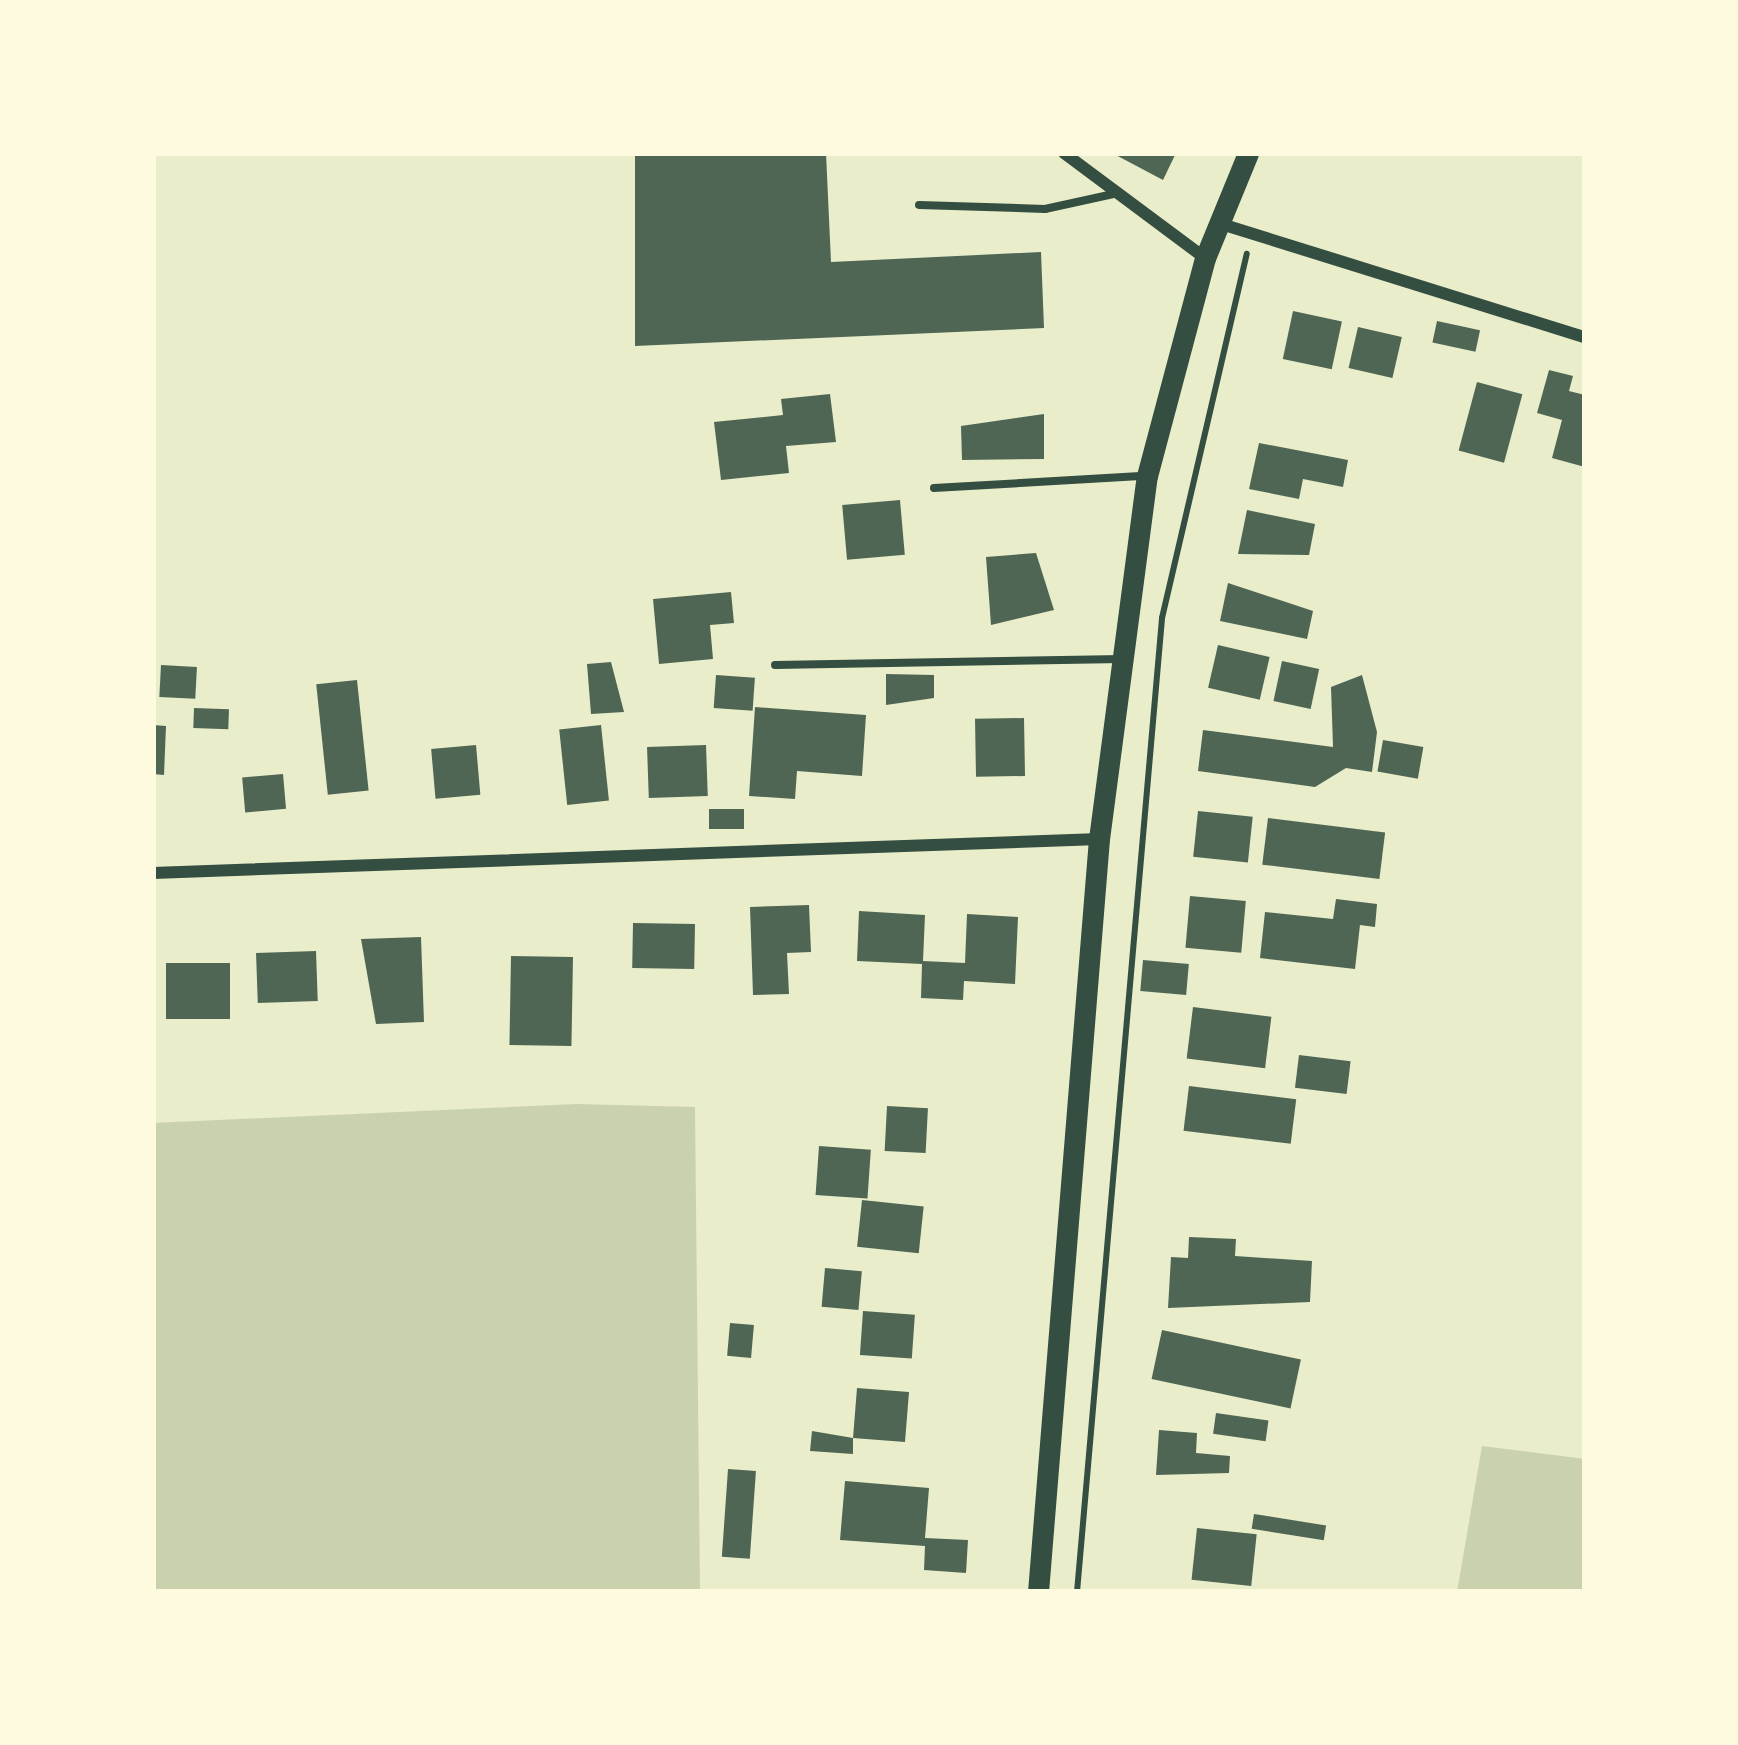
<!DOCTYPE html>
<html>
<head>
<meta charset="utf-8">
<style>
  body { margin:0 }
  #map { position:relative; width:1738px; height:1745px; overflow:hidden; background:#e9edc9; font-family:"Roboto Condensed",sans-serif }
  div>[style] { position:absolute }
  .green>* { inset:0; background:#cad2ad }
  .building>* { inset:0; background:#4f6655; transform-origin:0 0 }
  .path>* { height:6px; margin:-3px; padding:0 3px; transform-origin:3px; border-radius:3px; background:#344e41 }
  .service>* { height:8px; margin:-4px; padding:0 4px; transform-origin:4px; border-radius:4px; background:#344e41 }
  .minor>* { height:12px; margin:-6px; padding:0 6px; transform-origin:6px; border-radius:6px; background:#344e41 }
  .secondary>* { height:21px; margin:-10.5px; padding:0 10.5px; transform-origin:10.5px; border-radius:10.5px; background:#344e41 }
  span { translate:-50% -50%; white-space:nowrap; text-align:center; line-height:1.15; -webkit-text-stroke:12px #fefae0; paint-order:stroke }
  .frame { position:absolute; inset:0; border:156px solid #fefae0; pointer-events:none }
</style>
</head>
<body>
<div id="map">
  <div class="green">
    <i style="clip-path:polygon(576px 1104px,695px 1107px,700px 1592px,153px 1592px,153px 1123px)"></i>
    <i style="clip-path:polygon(1482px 1446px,1585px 1459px,1585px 1592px,1457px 1592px)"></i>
  </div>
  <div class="building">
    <i style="clip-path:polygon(635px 153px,826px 153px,831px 262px,1041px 252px,1044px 328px,635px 346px)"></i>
    <i style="clip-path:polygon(1112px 153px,1176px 153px,1163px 180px)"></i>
    <i style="left:1293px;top:311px;width:50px;height:49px;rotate:12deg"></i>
    <i style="left:1437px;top:321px;width:44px;height:22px;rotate:12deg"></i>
    <i style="left:1358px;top:327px;width:45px;height:42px;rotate:13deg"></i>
    <i style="clip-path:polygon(1549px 370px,1573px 376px,1569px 391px,1585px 395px,1585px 467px,1552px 458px,1562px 420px,1537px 413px)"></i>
    <i style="left:1477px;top:382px;width:47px;height:71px;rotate:15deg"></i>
    <i style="clip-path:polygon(830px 394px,836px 442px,786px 446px,789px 473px,721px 480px,714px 422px,783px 415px,781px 399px)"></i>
    <i style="clip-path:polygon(1044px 414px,1044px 459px,962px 460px,961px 426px)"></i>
    <i style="clip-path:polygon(1259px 443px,1348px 460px,1343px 487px,1303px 479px,1299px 499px,1249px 489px)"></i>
    <i style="left:900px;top:500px;width:55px;height:58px;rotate:85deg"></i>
    <i style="clip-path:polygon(1247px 510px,1315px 524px,1309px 555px,1238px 554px)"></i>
    <i style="clip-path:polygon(1036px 553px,1054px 610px,991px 625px,986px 557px)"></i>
    <i style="clip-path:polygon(1228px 583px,1313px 611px,1307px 639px,1220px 621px)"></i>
    <i style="clip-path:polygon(731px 592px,734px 623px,710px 625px,713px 659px,659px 664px,653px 599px)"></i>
    <i style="left:1218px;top:645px;width:53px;height:44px;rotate:13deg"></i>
    <i style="left:1282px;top:661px;width:38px;height:41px;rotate:12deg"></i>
    <i style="clip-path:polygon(611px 662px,624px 712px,591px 714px,587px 664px)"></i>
    <i style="left:161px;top:665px;width:36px;height:32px;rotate:3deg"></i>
    <i style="clip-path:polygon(886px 674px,934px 675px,934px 698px,886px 705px)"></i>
    <i style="left:716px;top:675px;width:39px;height:33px;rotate:4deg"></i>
    <i style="clip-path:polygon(1362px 675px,1377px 732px,1372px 772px,1346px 768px,1315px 787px,1198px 771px,1203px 730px,1333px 747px,1331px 687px)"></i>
    <i style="left:357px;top:680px;width:111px;height:41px;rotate:84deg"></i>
    <i style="clip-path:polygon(755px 707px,866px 715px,862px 776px,797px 771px,795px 799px,749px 796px)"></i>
    <i style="left:194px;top:708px;width:35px;height:20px;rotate:2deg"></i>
    <i style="left:1024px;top:718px;width:58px;height:49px;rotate:89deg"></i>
    <i style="clip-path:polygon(153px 725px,166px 726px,164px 775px,153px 774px)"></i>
    <i style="left:601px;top:725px;width:76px;height:42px;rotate:84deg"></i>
    <i style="left:1383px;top:740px;width:41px;height:32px;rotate:10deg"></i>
    <i style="left:476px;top:745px;width:50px;height:45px;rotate:85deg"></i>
    <i style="left:706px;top:745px;width:51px;height:59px;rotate:88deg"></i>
    <i style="left:283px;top:774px;width:35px;height:41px;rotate:85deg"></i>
    <i style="left:744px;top:809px;width:20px;height:35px;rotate:90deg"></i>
    <i style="left:1198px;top:811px;width:55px;height:46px;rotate:6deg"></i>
    <i style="left:1268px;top:818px;width:118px;height:47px;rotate:7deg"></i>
    <i style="left:1190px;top:896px;width:56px;height:52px;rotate:5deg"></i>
    <i style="clip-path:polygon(1336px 899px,1377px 904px,1375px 927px,1360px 925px,1355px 969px,1260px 958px,1265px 912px,1333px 919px)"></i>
    <i style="clip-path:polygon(809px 905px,811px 952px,787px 953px,789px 994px,753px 995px,750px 907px)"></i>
    <i style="clip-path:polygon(859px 911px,925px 915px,923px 961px,965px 963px,967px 914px,1018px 917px,1015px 984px,964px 981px,963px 1000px,921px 998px,922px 964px,857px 961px)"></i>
    <i style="left:633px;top:923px;width:62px;height:45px;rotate:1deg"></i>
    <i style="clip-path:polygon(421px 937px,424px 1022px,376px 1024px,361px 939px)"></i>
    <i style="left:316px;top:951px;width:50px;height:60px;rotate:88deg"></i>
    <i style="left:511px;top:956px;width:62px;height:89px;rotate:1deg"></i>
    <i style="left:1143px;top:960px;width:46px;height:31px;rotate:5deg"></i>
    <i style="left:166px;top:963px;width:64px;height:56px"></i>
    <i style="left:1193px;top:1007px;width:79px;height:52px;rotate:7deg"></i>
    <i style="left:1299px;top:1055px;width:52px;height:33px;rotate:7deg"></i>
    <i style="left:1189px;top:1086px;width:108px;height:45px;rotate:7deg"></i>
    <i style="left:887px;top:1106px;width:41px;height:45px;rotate:3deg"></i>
    <i style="left:819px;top:1146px;width:52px;height:49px;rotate:4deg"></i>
    <i style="left:862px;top:1200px;width:62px;height:47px;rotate:6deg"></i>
    <i style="clip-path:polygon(1189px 1237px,1236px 1239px,1235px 1256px,1312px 1261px,1310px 1302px,1168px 1308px,1171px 1257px,1188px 1258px)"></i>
    <i style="left:825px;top:1268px;width:37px;height:39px;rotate:5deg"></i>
    <i style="left:863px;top:1311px;width:52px;height:44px;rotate:4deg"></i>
    <i style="left:730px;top:1323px;width:24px;height:33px;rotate:5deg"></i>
    <i style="left:1162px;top:1330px;width:142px;height:50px;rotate:12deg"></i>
    <i style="clip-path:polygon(857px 1388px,909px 1392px,905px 1442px,853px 1438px,853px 1454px,810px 1451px,812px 1431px,853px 1438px)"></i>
    <i style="left:1216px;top:1413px;width:53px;height:21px;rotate:8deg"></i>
    <i style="clip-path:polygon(1159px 1430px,1197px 1433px,1196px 1453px,1230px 1456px,1229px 1473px,1156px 1475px)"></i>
    <i style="left:728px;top:1469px;width:28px;height:88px;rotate:4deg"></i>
    <i style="clip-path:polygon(845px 1481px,929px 1488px,925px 1538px,968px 1540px,966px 1573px,924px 1570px,925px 1546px,840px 1540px)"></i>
    <i style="left:1254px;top:1514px;width:73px;height:15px;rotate:9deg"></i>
    <i style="left:1197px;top:1528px;width:60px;height:52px;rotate:6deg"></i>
  </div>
  <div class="path">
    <i style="left:1077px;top:1592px;width:978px;rotate:-85.01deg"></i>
    <i style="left:1162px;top:618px;width:374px;rotate:-76.9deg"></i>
  </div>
  <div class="service">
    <i style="left:919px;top:205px;width:126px;rotate:1.8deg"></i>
    <i style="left:1045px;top:209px;width:70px;rotate:-12.4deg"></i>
    <i style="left:934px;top:488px;width:211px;rotate:-3.3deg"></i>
    <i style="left:775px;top:665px;width:347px;rotate:-1deg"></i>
  </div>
  <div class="minor">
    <i style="left:1064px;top:153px;width:176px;rotate:36.7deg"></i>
    <i style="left:1218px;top:223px;width:384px;rotate:17.3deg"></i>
    <i style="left:153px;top:873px;width:947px;rotate:-2.06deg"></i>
  </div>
  <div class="secondary">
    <i style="left:1038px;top:1592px;width:755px;rotate:-85.37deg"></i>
    <i style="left:1099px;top:839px;width:366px;rotate:-82.5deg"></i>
    <i style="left:1147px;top:476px;width:226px;rotate:-75.1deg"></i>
    <i style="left:1205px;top:258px;width:113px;rotate:-67.7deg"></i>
  </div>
  <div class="frame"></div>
</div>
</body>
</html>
